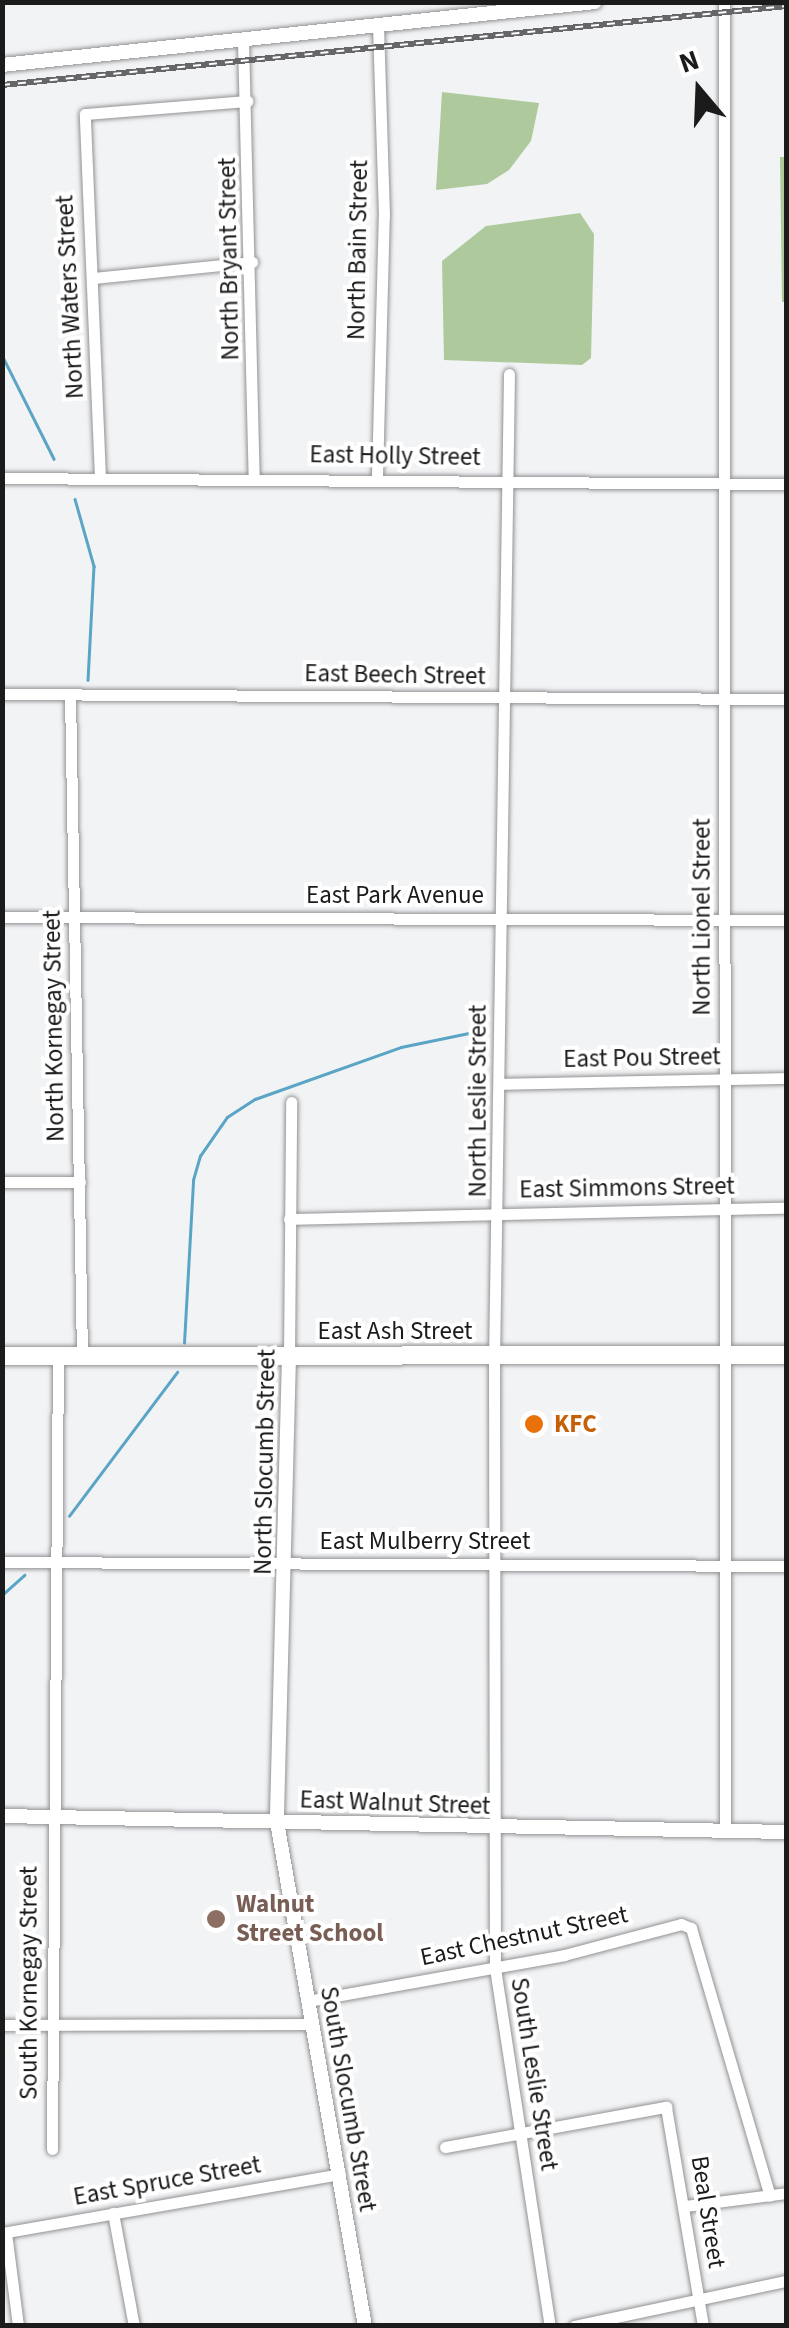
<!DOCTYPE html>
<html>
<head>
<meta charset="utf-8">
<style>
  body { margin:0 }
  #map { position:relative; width:789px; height:2328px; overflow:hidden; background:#f2f3f5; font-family:"Source Sans 3",sans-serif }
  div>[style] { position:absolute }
  .green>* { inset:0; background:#aeca9d }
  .stream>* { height:2.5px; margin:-1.25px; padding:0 1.25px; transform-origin:1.25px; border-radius:1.25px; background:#5aa4c6 }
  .roads { filter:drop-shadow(0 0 2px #929294) drop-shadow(0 0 2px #929294) }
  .minor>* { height:11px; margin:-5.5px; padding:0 5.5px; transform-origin:5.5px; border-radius:5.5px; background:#fff }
  .tertiary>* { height:14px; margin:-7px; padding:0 7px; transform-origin:7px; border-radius:7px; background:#fff }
  .primary>* { height:18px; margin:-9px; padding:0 9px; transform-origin:9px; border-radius:9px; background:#fff }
  .rail>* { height:6px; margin-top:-3px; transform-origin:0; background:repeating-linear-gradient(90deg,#fff 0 8px,#666668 0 16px); box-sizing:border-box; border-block:2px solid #666668 }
  .dots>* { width:28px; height:28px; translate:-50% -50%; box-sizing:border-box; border:5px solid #fff; border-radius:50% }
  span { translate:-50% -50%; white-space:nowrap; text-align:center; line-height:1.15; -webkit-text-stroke:8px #fff; paint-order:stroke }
  .street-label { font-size:25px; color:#1b1b1c }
  .food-label { font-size:25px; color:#c56008; font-weight:700 }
  .left { translate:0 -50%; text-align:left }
  .education-label { font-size:25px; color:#785e54; font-weight:700 }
  .frame { position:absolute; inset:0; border:5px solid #1b1b1c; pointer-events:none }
  .north { position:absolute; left:649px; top:40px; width:100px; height:100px; -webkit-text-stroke:8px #fff; paint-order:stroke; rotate:341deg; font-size:28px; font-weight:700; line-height:40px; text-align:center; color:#1b1b1c }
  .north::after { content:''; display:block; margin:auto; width:35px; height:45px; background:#1b1b1c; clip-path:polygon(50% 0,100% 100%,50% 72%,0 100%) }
</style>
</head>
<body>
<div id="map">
  <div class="green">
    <i style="clip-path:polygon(442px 92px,539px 103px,531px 141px,509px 170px,487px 184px,436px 190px)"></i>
    <i style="clip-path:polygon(780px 157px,786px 157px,786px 302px,782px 302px)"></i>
    <i style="clip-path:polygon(580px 213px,594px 234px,591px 358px,582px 365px,444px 360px,442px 261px,486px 226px)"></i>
  </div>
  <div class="stream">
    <i style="left:2px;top:355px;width:116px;rotate:63.4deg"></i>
    <i style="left:75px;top:499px;width:70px;rotate:74.2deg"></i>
    <i style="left:94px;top:566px;width:114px;rotate:93deg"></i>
    <i style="left:184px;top:1343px;width:163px;rotate:-86.8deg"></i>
    <i style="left:193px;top:1180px;width:25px;rotate:-74deg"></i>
    <i style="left:200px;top:1156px;width:47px;rotate:-55.3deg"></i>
    <i style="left:227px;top:1117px;width:33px;rotate:-33deg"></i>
    <i style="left:255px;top:1099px;width:155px;rotate:-19.6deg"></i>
    <i style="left:401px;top:1047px;width:80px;rotate:-11.6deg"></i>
    <i style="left:69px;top:1516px;width:180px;rotate:-53.1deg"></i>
    <i style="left:2px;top:1595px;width:30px;rotate:-42deg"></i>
  </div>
  <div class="roads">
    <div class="minor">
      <i style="left:724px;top:2px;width:1829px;rotate:89.97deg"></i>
      <i style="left:243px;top:40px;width:437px;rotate:88.6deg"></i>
      <i style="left:94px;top:278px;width:159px;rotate:-5.8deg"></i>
      <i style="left:509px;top:374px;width:983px;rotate:90.87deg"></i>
      <i style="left:494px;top:1357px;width:611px;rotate:89.91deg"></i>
      <i style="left:495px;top:1968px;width:362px;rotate:81.3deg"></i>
      <i style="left:377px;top:476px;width:260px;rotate:-88.5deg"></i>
      <i style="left:384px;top:216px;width:191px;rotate:-91.8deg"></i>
      <i style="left:2px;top:478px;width:784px;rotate:0.44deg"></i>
      <i style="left:100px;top:478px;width:364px;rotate:-92.4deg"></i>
      <i style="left:85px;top:114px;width:163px;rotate:-4.6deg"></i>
      <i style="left:2px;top:694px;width:784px;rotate:0.37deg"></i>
      <i style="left:70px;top:694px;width:662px;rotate:88.96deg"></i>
      <i style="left:2px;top:917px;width:784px;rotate:0.22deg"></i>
      <i style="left:499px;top:1084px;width:287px;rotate:-1.2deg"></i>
      <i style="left:2px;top:1182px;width:78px"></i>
      <i style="left:289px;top:1219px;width:497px;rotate:-1.3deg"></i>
      <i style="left:289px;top:1356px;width:254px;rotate:-89.5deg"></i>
      <i style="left:2px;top:1562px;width:784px;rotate:0.29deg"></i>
      <i style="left:307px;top:2001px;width:261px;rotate:-10.1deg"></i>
      <i style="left:564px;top:1955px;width:121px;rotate:-14.8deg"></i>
      <i style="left:681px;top:1924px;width:11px;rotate:22deg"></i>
      <i style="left:691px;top:1928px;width:279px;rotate:73.6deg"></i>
      <i style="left:2px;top:2025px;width:310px;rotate:-0.2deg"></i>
      <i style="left:445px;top:2147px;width:225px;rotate:-10.3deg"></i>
      <i style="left:666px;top:2107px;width:222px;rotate:80.4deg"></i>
      <i style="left:52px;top:2149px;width:793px;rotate:-89.57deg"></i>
      <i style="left:685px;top:2206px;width:102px;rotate:-7.3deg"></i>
      <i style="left:113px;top:2213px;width:115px;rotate:79.5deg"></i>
      <i style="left:2px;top:2233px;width:343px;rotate:-9.9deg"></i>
      <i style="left:6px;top:2233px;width:94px;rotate:82.6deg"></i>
      <i style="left:574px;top:2326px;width:217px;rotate:-12deg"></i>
    </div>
    <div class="tertiary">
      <i style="left:2px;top:65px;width:596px;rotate:-6.06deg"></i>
      <i style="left:289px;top:1356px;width:466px;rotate:91.5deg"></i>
      <i style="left:277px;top:1822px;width:512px;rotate:80.1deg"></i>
      <i style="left:2px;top:1816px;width:784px;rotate:1.17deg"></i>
    </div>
    <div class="primary">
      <i style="left:2px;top:1356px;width:784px;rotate:-0.07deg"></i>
    </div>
  </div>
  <div class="rail">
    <i style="left:2px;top:85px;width:788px;rotate:-5.75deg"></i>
  </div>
  <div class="dots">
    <i style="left:534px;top:1424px;background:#e8710a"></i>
    <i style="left:216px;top:1919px;background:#8d6e63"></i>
  </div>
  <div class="street-label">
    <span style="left:358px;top:250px;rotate:-89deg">North Bain Street</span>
    <span style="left:229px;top:259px;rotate:-91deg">North Bryant Street</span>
    <span style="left:70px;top:297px;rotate:-93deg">North Waters Street</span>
    <span style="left:395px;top:456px;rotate:1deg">East Holly Street</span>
    <span style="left:395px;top:675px;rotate:1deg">East Beech Street</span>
    <span style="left:395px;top:895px">East Park Avenue</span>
    <span style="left:702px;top:917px;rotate:-90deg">North Lionel Street</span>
    <span style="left:54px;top:1026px;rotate:-91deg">North Kornegay Street</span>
    <span style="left:642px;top:1058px;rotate:-1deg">East Pou Street</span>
    <span style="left:478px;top:1101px;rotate:-90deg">North Leslie Street</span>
    <span style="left:627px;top:1188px;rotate:-1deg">East Simmons Street</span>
    <span style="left:395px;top:1331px">East Ash Street</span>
    <span style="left:265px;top:1462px;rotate:-89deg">North Slocumb Street</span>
    <span style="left:425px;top:1541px">East Mulberry Street</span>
    <span style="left:395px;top:1803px;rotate:2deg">East Walnut Street</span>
    <span style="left:524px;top:1936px;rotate:-12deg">East Chestnut Street</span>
    <span style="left:29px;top:1983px;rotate:-90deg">South Kornegay Street</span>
    <span style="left:534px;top:2074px;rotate:81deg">South Leslie Street</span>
    <span style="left:348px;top:2099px;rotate:80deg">South Slocumb Street</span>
    <span style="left:167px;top:2181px;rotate:-10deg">East Spruce Street</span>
    <span style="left:708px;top:2212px;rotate:81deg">Beal Street</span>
  </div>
  <div class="food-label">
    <span class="left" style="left:554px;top:1424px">KFC</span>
  </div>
  <div class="education-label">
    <span class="left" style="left:236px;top:1919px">Walnut<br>Street School</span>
  </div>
  <div class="frame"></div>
  <div class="north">N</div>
</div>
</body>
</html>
